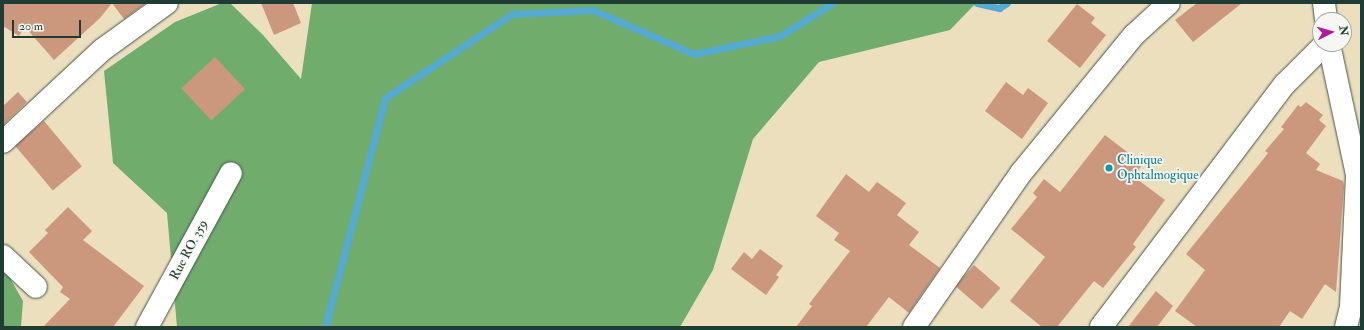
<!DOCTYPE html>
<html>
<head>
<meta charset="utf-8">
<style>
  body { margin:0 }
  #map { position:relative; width:1364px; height:330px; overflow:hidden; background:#ecdfbe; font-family:"IM FELL Double Pica",serif }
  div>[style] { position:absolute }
  .forest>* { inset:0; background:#70ac6c }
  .stream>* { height:7px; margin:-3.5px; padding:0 3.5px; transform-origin:3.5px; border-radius:3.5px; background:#55aad1 }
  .building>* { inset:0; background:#cb987e; transform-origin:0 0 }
  .roads { filter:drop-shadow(0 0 1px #3e5549) drop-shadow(0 0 1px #3e5549) }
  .minor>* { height:22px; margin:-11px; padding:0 11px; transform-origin:11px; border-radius:11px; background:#fff }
  .dots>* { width:11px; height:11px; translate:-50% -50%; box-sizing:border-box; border:2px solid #f6f6f2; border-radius:50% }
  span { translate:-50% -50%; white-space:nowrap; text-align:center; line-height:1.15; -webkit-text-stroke:3.5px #f6f6f2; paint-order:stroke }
  .culture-label { font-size:13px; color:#0d838f }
  .left { translate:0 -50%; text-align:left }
  .street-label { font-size:13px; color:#1f3d34 }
  .frame { position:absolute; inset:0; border:4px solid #1f3d34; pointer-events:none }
  .north { position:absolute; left:1312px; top:12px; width:40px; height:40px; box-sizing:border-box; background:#f6f6f2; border:1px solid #a0aca6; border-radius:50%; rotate:84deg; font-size:11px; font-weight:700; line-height:16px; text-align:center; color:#1f3d34 }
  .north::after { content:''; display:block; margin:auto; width:14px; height:18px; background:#b5179e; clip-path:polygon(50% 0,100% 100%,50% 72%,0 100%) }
  .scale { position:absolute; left:12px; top:20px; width:69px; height:18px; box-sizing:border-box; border:2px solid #1f3d34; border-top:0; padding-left:5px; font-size:12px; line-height:14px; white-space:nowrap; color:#1f3d34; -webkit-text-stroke:3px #f6f6f2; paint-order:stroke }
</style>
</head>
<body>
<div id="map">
  <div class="forest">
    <i style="clip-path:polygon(222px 3px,230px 3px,263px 35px,301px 79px,312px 3px,976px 3px,950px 30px,819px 62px,753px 139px,713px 270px,680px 327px,177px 327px,167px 213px,113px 163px,104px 71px,175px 22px)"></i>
    <i style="clip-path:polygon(3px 266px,23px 301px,21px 327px,3px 327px)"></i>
  </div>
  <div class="stream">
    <i style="left:977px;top:3px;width:23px;rotate:13deg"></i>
    <i style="left:999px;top:8px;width:9px;rotate:-32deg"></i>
    <i style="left:325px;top:327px;width:237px;rotate:-75.3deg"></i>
    <i style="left:385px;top:98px;width:152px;rotate:-33.5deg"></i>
    <i style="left:512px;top:14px;width:81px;rotate:-2.8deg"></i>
    <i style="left:593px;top:10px;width:110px;rotate:23.5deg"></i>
    <i style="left:694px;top:54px;width:88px;rotate:-11.8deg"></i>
    <i style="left:780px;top:36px;width:62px;rotate:-31.9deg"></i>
  </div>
  <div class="building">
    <i style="clip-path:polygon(3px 3px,146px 3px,124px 19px,112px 3px,100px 18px,54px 60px,25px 27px,19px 36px,3px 26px)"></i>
    <i style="clip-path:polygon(261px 3px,293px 3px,301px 23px,274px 35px)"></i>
    <i style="clip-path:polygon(1197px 3px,1242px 3px,1193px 42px,1175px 20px)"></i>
    <i style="clip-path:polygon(1077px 4px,1095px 18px,1091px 23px,1106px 35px,1080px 68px,1047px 41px)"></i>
    <i style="left:215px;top:57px;width:44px;height:46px;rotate:47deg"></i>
    <i style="clip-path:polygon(1006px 82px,1023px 95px,1028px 88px,1048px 103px,1022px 139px,985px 111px)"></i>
    <i style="clip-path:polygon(18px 92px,27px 102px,3px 125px,3px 106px)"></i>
    <i style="clip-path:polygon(1306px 102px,1323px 115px,1319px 120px,1326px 126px,1306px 153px,1320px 164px,1316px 170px,1343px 181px,1344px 186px,1336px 292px,1325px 284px,1302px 319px,1290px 311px,1279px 327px,1197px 327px,1175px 311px,1205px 270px,1186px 254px,1265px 157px,1268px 153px,1265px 151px,1284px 129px,1281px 127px,1298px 105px,1301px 107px)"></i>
    <i style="left:44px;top:121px;width:59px;height:38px;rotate:50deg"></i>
    <i style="clip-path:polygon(1105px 135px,1143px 164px,1133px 176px,1165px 200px,1133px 244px,1136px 247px,1103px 288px,1094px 281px,1057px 327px,1042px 327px,1010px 301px,1045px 257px,1011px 229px,1037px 197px,1033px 193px,1044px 179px,1060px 192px)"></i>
    <i style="clip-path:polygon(846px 174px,869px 192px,877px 182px,906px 203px,897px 215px,919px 232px,909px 245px,940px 268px,909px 313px,889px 297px,866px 327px,796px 327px,812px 306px,809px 304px,850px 251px,834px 240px,839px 233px,816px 216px)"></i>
    <i style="clip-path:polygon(68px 207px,92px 231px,83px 240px,144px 286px,113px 327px,43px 327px,70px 299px,60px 292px,63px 287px,29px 252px,48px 233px,45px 230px)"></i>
    <i style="clip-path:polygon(760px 249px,783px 266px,776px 275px,779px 277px,766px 295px,731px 269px,744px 252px,752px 259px)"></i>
    <i style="left:974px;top:265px;width:35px;height:28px;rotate:41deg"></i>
    <i style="clip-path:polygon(1156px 291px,1173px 306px,1157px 327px,1128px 327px)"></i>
  </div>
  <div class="roads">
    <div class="minor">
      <i style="left:1324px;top:3px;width:17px;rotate:83deg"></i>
      <i style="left:1329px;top:44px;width:134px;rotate:77.9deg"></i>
      <i style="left:1357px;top:175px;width:132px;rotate:92.6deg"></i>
      <i style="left:1351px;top:307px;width:21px;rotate:104deg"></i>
      <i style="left:3px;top:142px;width:135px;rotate:-42.9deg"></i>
      <i style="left:102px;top:50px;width:80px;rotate:-35.9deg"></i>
      <i style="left:3px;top:256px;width:45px;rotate:43.2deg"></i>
      <i style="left:147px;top:327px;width:175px;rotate:-61.4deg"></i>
      <i style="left:914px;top:327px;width:188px;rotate:-55.2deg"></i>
      <i style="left:1021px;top:173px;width:178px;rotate:-50.7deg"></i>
      <i style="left:1134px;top:35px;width:47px;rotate:-42.4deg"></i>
      <i style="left:1101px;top:327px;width:305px;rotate:-52.9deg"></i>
      <i style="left:1285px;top:84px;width:57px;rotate:-45deg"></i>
    </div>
  </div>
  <div class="dots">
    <i style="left:1109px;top:168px;background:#0f9aa8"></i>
  </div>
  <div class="culture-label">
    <span class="left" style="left:1117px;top:168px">Clinique<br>Ophtalmogique</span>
  </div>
  <div class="street-label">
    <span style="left:189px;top:250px;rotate:-62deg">Rue RO. 359</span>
  </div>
  <div class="frame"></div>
  <div class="north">N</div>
  <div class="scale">20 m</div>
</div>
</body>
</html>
